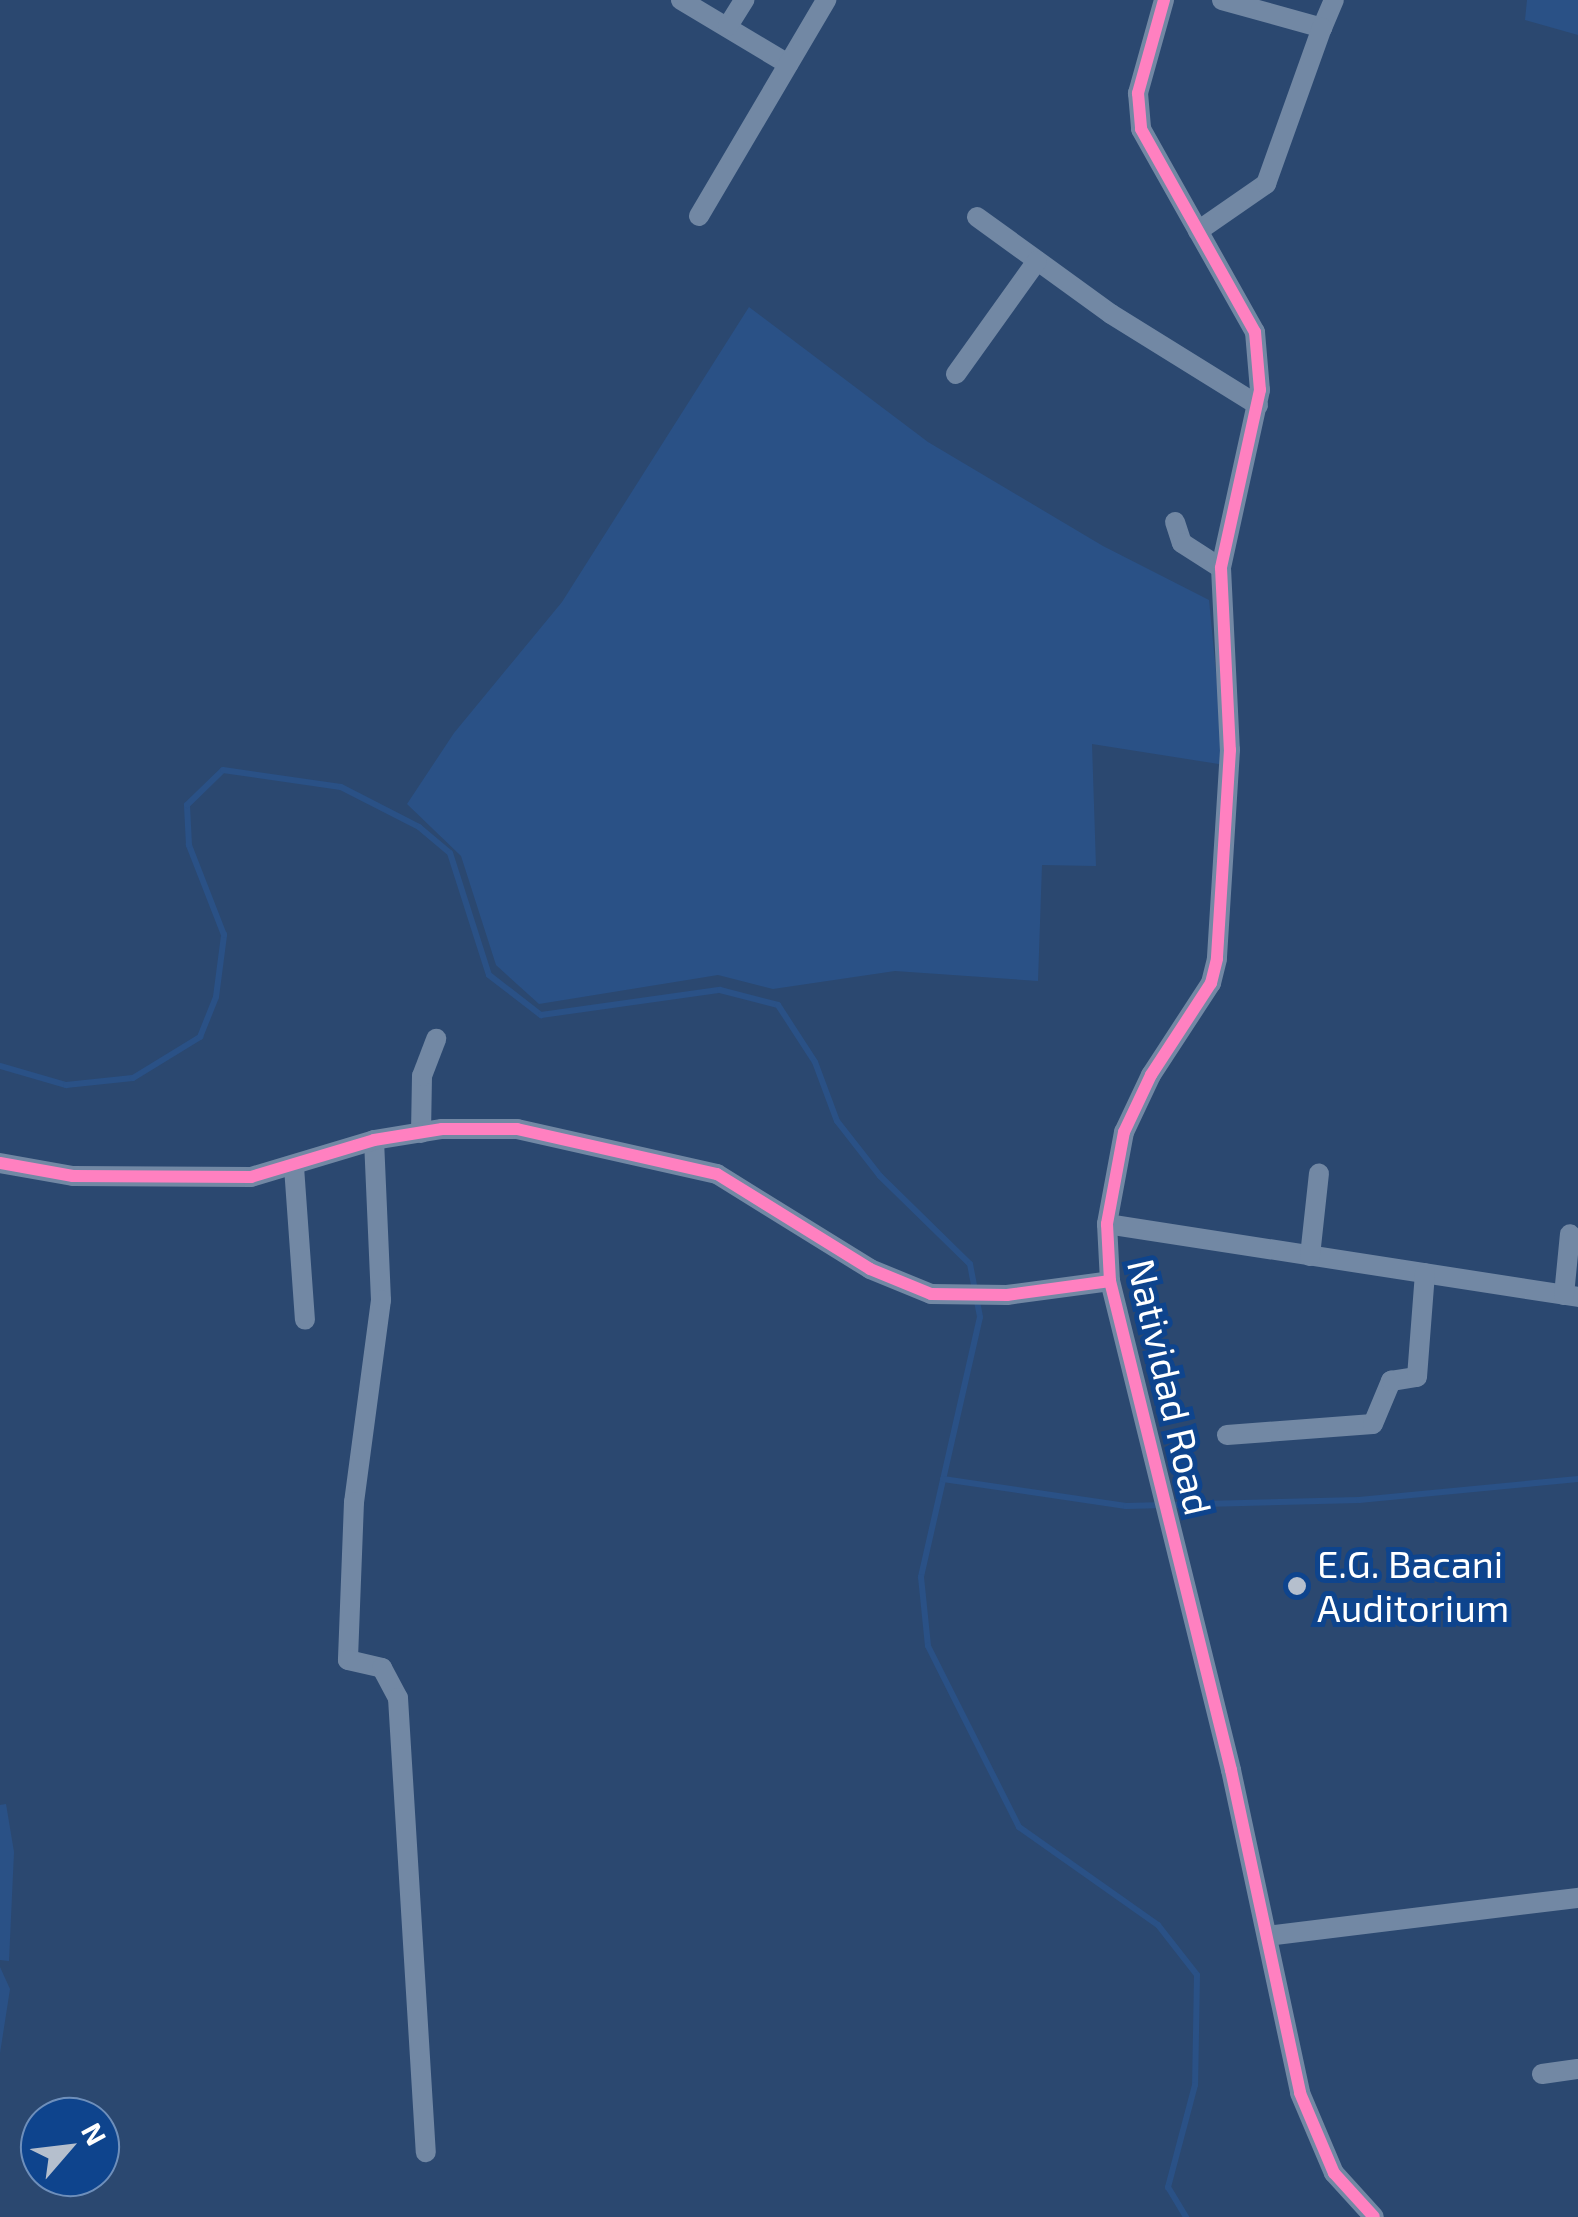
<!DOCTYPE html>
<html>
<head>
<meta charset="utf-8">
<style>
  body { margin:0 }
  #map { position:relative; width:1578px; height:2217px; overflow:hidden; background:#2b4870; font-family:"Exo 2",sans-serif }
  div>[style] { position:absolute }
  .water>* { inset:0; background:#2a5186 }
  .stream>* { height:6px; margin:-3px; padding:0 3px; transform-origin:3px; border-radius:3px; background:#2a5186 }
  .minor>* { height:20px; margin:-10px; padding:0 10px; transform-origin:10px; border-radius:10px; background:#7288a4 }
  .cycleway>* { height:12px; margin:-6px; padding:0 6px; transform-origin:6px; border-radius:6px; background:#ff80c0 }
  .dots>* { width:28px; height:28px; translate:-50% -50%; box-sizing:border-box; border:5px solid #0e448d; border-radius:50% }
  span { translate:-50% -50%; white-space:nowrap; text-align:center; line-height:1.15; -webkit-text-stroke:10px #0e448d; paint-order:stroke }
  .street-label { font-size:38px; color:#fff }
  .poi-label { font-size:38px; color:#fff }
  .left { translate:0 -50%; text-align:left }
  .north { position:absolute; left:20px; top:2097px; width:100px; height:100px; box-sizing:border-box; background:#0e448d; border:2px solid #6e8fbb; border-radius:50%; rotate:62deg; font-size:28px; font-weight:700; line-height:40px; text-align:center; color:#fff }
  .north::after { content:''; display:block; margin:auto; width:35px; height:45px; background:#b5bfcd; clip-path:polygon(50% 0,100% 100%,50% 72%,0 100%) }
</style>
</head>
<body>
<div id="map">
  <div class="water">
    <i style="clip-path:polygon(1527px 0,1578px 0,1578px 35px,1525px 20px)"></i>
    <i style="clip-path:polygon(749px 307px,928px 442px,1103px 546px,1209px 600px,1225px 765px,1092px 744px,1096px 866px,1042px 865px,1038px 981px,895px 971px,773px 989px,718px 975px,539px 1004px,496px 965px,461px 856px,407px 804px,454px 733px,562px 602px)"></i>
    <i style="clip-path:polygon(6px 1804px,14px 1852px,9px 1961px,0 1960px,0 1805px)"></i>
    <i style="clip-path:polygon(0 1967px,10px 1989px,0 2053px)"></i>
  </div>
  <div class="stream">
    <i style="left:0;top:1066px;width:69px;rotate:16.1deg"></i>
    <i style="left:66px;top:1085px;width:67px;rotate:-6deg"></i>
    <i style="left:133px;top:1078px;width:79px;rotate:-31.5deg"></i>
    <i style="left:200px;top:1037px;width:43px;rotate:-68.2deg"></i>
    <i style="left:216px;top:997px;width:63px;rotate:-82.6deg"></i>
    <i style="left:224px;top:935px;width:97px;rotate:-111.3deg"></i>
    <i style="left:189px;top:845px;width:40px;rotate:-92.9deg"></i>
    <i style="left:187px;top:805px;width:50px;rotate:-44.2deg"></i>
    <i style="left:223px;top:770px;width:119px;rotate:8.2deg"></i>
    <i style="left:341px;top:787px;width:88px;rotate:27.1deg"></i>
    <i style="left:419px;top:827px;width:40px;rotate:40deg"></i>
    <i style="left:450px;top:853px;width:128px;rotate:72.3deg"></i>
    <i style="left:489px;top:975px;width:66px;rotate:37.6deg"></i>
    <i style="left:541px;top:1015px;width:181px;rotate:-8deg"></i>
    <i style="left:720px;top:990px;width:60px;rotate:14.5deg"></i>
    <i style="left:778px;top:1005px;width:68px;rotate:57deg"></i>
    <i style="left:815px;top:1062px;width:63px;rotate:69.6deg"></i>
    <i style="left:837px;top:1121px;width:70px;rotate:52deg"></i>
    <i style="left:880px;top:1176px;width:126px;rotate:44.4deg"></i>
    <i style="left:970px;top:1264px;width:54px;rotate:79.3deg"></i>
    <i style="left:980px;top:1317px;width:267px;rotate:102.8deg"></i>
    <i style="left:921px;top:1577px;width:69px;rotate:84.2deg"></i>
    <i style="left:928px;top:1646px;width:203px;rotate:63.3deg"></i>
    <i style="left:1019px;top:1827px;width:170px;rotate:35.2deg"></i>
    <i style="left:1158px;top:1925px;width:63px;rotate:52deg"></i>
    <i style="left:1197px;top:1975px;width:110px;rotate:91deg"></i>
    <i style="left:1195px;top:2085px;width:106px;rotate:104.8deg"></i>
    <i style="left:1168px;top:2187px;width:35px;rotate:59deg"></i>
    <i style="left:943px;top:1479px;width:185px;rotate:8.4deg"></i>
    <i style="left:1126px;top:1506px;width:233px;rotate:-1.5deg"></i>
    <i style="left:1359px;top:1500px;width:220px;rotate:-5.5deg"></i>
  </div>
  <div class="minor">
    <i style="left:681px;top:0;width:125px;rotate:30.9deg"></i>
    <i style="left:1164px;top:0;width:97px;rotate:105.6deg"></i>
    <i style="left:1138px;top:93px;width:36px;rotate:85deg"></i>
    <i style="left:1141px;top:129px;width:233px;rotate:60.7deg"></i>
    <i style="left:1255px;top:332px;width:58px;rotate:85.1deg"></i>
    <i style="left:1260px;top:390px;width:182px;rotate:102.4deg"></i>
    <i style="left:1221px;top:568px;width:182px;rotate:87.2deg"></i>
    <i style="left:1230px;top:750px;width:209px;rotate:93.6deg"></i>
    <i style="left:1217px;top:959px;width:25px;rotate:104deg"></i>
    <i style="left:1211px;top:983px;width:110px;rotate:123.1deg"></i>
    <i style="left:1151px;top:1075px;width:63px;rotate:115.3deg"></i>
    <i style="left:1124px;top:1132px;width:94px;rotate:100.5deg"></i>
    <i style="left:1107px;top:1224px;width:57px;rotate:87deg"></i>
    <i style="left:1110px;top:1281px;width:504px;rotate:76.1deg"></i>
    <i style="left:1231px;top:1770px;width:330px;rotate:77.9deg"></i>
    <i style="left:1300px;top:2093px;width:87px;rotate:67deg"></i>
    <i style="left:1334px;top:2173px;width:59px;rotate:47.7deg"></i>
    <i style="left:1222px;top:0;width:104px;rotate:15.6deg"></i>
    <i style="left:1322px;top:28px;width:30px;rotate:-67deg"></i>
    <i style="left:728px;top:26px;width:31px;rotate:-58deg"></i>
    <i style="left:699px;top:216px;width:251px;rotate:-59.5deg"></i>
    <i style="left:977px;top:217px;width:165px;rotate:35.9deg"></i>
    <i style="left:1111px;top:314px;width:173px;rotate:31.8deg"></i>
    <i style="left:1198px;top:231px;width:83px;rotate:-34.7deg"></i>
    <i style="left:1266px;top:184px;width:166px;rotate:-70.3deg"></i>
    <i style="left:956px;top:374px;width:139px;rotate:-54.4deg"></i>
    <i style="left:1175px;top:522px;width:22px;rotate:72deg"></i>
    <i style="left:1182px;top:543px;width:46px;rotate:32.7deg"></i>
    <i style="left:421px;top:1133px;width:57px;rotate:-89deg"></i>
    <i style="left:422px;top:1076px;width:40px;rotate:-69deg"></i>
    <i style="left:374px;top:1140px;width:160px;rotate:87.5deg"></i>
    <i style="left:381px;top:1300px;width:204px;rotate:97.6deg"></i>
    <i style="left:354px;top:1502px;width:158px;rotate:92.2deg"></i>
    <i style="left:348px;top:1660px;width:35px;rotate:13deg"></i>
    <i style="left:382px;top:1668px;width:34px;rotate:62deg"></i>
    <i style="left:398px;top:1698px;width:455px;rotate:86.5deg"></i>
    <i style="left:0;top:1163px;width:74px;rotate:10.1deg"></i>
    <i style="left:73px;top:1176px;width:178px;rotate:0.3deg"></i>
    <i style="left:251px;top:1177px;width:128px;rotate:-16.7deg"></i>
    <i style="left:374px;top:1140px;width:69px;rotate:-9.2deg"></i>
    <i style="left:442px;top:1129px;width:75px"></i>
    <i style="left:517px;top:1129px;width:205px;rotate:12.7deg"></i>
    <i style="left:717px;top:1174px;width:180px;rotate:31.8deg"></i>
    <i style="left:870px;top:1269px;width:66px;rotate:22.3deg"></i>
    <i style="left:931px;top:1294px;width:76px;rotate:0.8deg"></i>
    <i style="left:1007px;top:1295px;width:104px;rotate:-7.7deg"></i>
    <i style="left:294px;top:1167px;width:153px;rotate:85.9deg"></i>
    <i style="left:1107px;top:1224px;width:477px;rotate:8.8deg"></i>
    <i style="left:1310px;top:1256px;width:83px;rotate:-83.8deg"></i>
    <i style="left:1564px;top:1295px;width:61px;rotate:-84.4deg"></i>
    <i style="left:1227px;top:1435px;width:146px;rotate:-4.3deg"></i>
    <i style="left:1373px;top:1424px;width:47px;rotate:-67.3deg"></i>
    <i style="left:1391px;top:1381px;width:26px;rotate:-9deg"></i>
    <i style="left:1417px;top:1377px;width:104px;rotate:-85.6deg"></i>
    <i style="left:1267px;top:1936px;width:313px;rotate:-7deg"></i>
    <i style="left:1542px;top:2074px;width:36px;rotate:-8deg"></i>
  </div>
  <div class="cycleway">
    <i style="left:1164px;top:0;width:97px;rotate:105.6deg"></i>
    <i style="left:1138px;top:93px;width:36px;rotate:85deg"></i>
    <i style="left:1141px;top:129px;width:233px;rotate:60.7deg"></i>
    <i style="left:1255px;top:332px;width:58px;rotate:85.1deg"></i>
    <i style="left:1260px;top:390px;width:182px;rotate:102.4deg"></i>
    <i style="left:1221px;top:568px;width:182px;rotate:87.2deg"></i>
    <i style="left:1230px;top:750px;width:209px;rotate:93.6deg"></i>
    <i style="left:1217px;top:959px;width:25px;rotate:104deg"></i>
    <i style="left:1211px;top:983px;width:110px;rotate:123.1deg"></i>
    <i style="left:1151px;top:1075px;width:63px;rotate:115.3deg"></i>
    <i style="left:1124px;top:1132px;width:94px;rotate:100.5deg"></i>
    <i style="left:1107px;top:1224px;width:57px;rotate:87deg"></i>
    <i style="left:1110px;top:1281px;width:504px;rotate:76.1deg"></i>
    <i style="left:1231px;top:1770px;width:330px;rotate:77.9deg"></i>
    <i style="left:1300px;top:2093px;width:87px;rotate:67deg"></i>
    <i style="left:1334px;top:2173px;width:59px;rotate:47.7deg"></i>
    <i style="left:0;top:1163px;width:74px;rotate:10.1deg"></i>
    <i style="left:73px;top:1176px;width:178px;rotate:0.3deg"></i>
    <i style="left:251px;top:1177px;width:128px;rotate:-16.7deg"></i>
    <i style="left:374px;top:1140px;width:69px;rotate:-9.2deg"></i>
    <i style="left:442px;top:1129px;width:75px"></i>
    <i style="left:517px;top:1129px;width:205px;rotate:12.7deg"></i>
    <i style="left:717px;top:1174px;width:180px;rotate:31.8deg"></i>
    <i style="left:870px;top:1269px;width:66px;rotate:22.3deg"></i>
    <i style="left:931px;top:1294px;width:76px;rotate:0.8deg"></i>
    <i style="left:1007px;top:1295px;width:104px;rotate:-7.7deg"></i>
  </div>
  <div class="dots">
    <i style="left:1297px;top:1586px;background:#b5bfcd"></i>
  </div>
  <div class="street-label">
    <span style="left:1170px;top:1387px;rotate:77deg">Natividad Road</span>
  </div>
  <div class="poi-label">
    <span class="left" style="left:1317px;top:1586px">E.G. Bacani<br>Auditorium</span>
  </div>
  <div class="north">N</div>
</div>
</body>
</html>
